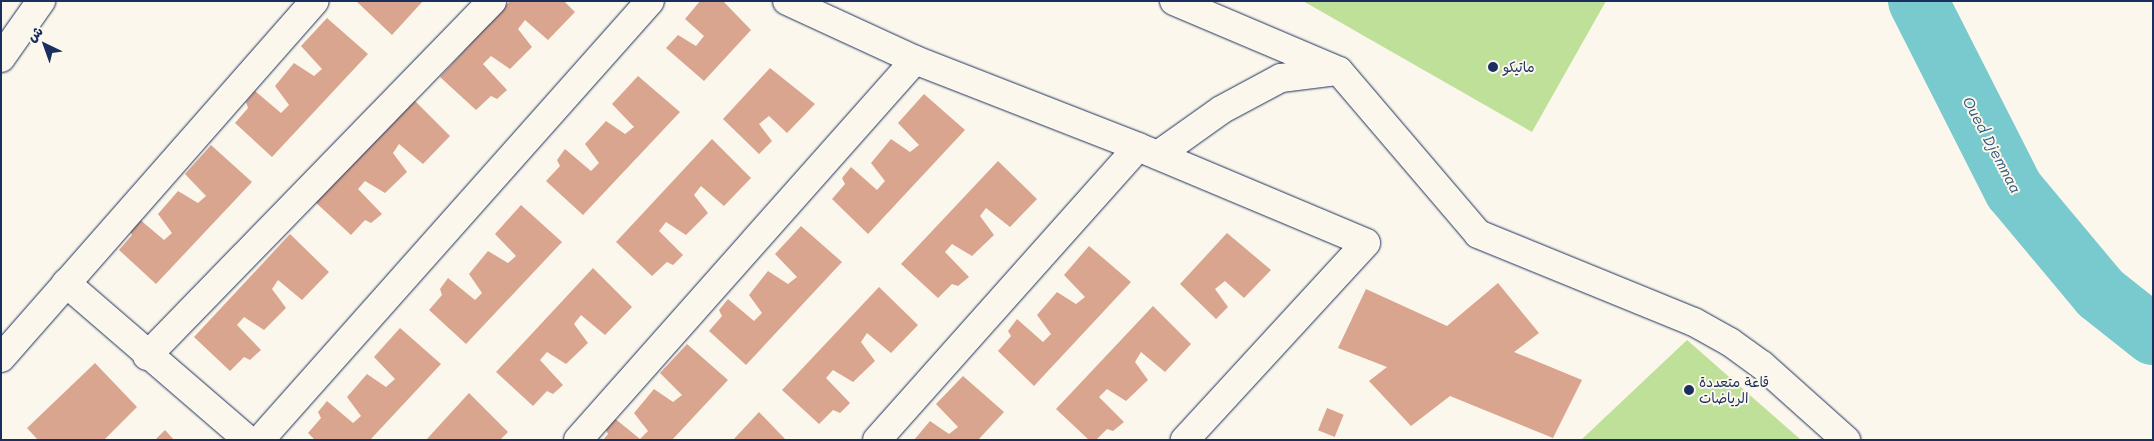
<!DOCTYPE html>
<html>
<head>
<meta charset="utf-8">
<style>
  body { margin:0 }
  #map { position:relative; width:2154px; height:441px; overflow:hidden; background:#fbf7ec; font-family:Mali,"Playpen Sans Arabic",sans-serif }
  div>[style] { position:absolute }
  .green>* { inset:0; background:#bfe098 }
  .river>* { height:60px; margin:-30px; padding:0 30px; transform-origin:30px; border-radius:30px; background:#78cace }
  .building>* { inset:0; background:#daa58f; transform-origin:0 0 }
  .roads { filter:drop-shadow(0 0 1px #1b2f5e) drop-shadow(0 0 1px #1b2f5e) }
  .street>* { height:28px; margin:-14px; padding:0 14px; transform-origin:14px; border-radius:14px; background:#fbf7ec }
  .dots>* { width:14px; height:14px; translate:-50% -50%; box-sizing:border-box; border:2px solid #fbf7ec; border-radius:50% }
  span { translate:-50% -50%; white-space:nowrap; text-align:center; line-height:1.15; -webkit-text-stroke:4px #fbf7ec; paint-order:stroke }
  .poi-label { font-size:14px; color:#1b2f5e }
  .left { translate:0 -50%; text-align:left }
  .water-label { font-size:15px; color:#32567a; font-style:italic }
  .frame { position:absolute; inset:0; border:2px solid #1b2f5e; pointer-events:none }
  .north { position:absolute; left:20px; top:20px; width:50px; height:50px; -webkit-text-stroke:4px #fbf7ec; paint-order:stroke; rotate:318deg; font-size:14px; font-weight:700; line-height:20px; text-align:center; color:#1b2f5e }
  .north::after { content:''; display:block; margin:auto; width:18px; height:22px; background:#1b2f5e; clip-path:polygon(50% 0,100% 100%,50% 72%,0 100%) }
</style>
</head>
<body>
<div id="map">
  <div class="green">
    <i style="clip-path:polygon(1303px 1px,1606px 1px,1532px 132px)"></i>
    <i style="clip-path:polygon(1687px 340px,1801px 440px,1581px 440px)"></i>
  </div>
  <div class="river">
    <i style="left:1918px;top:1px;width:212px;rotate:63.1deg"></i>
    <i style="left:2014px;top:190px;width:134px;rotate:50.1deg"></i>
    <i style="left:2100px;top:293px;width:68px;rotate:38.4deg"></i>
  </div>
  <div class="building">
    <i style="clip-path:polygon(356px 1px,423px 1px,392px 35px)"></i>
    <i style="clip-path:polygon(510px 1px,564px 1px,575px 12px,548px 40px,525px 20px,518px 29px,532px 47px,510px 69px,491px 56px,483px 64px,507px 90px,497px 99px,491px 96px,476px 110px,440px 77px)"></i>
    <i style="clip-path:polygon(700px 1px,723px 1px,751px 30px,704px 81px,666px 48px,678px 35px,696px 46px,704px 36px,685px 19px)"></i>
    <i style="clip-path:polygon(327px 18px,368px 54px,272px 157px,235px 123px,248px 108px,246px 102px,255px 91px,281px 113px,289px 105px,275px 86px,294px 63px,314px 76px,322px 69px,301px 46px)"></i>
    <i style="clip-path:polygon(770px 68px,815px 104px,787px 133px,769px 116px,759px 124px,772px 141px,759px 154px,723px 119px)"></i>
    <i style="clip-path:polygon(638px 76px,680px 112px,583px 215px,546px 181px,560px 166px,557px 160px,565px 149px,591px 171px,599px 163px,585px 144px,606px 121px,625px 134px,634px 127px,612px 104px)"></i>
    <i style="clip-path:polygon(924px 94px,965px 130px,868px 234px,832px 199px,845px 184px,842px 178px,851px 167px,877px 190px,885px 181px,871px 163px,891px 139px,910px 152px,919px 145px,898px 123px)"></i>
    <i style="clip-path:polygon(411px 97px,450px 136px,423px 164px,399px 144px,393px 153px,407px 172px,385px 193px,365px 181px,358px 189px,382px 214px,371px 223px,365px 220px,351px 235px,314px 201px)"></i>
    <i style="clip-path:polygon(712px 139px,751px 178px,724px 206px,701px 186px,694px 195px,708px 213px,686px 235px,666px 222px,659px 231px,683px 255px,673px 265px,667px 262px,652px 276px,616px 242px)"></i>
    <i style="clip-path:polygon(211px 145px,252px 182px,156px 284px,119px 250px,132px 235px,129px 229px,138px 218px,164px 240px,172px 233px,158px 214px,178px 191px,198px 203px,206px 196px,185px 174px)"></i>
    <i style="clip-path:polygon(998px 161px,1037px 199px,1010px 227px,986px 208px,980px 216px,994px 235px,972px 256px,952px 244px,945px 252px,969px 277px,958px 286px,952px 284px,938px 298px,901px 264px)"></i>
    <i style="clip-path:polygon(521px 205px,562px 242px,466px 344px,429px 310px,442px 295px,440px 289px,448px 278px,475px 300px,482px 293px,469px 274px,488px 251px,508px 263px,516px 256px,495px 234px)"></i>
    <i style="clip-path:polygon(801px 226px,842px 262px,746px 365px,709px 331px,722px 316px,719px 310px,728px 299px,754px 321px,762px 313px,749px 295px,768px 271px,788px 284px,797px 277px,775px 254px)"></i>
    <i style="clip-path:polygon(1227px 233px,1271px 270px,1244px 298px,1225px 281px,1215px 289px,1228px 307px,1216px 319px,1180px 284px)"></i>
    <i style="clip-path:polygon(290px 234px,329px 272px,302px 300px,278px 280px,272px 289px,286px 308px,264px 330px,244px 317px,237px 325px,261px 350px,250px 360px,244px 357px,230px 371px,194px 337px)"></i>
    <i style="clip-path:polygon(1089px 246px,1131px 282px,1034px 386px,998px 351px,1011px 336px,1008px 331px,1017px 319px,1043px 342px,1051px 334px,1037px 315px,1057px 292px,1076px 304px,1085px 297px,1064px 275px)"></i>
    <i style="clip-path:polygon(593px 268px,632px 307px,605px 335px,581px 315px,574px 324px,588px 343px,566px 364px,547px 352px,540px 360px,563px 385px,553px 394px,547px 391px,533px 406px,496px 372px)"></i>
    <i style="clip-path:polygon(1498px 283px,1539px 333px,1514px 352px,1582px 380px,1553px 438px,1450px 396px,1411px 426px,1369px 381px,1387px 367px,1338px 348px,1366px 289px,1447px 326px)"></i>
    <i style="clip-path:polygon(879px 287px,918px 325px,891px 353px,867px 333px,861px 342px,875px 361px,853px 382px,833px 370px,826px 378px,850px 403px,840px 413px,833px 410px,819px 424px,782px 390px)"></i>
    <i style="clip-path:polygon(1153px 306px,1191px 344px,1165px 372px,1141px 352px,1135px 362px,1148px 380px,1126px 401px,1107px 389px,1099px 397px,1124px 422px,1113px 431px,1107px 429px,1096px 440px,1089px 440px,1056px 409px)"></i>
    <i style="clip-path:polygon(400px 328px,441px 364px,370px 440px,315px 440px,308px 433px,321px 418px,318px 412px,327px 401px,353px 423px,361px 416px,347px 397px,367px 374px,386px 387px,395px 379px,374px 357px)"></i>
    <i style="clip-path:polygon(687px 344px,728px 380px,672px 440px,603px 440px,608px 434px,605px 428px,613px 417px,640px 439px,648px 431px,634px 413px,654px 389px,673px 402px,682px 395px,660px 373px)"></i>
    <i style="clip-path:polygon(95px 363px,137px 407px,104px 440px,38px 440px,27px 428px)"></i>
    <i style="clip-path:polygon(963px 376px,1004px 412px,978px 440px,914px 440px,930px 421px,949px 434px,958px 427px,936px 404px)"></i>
    <i style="clip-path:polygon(469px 393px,508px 432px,500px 440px,426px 440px)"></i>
    <i style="left:1327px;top:408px;width:18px;height:24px;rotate:22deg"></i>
    <i style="clip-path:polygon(759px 412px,786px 440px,733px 440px)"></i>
    <i style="clip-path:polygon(165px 430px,174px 440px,155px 440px)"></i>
  </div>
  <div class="roads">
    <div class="street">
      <i style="left:787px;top:1px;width:141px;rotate:24.7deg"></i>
      <i style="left:915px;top:60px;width:239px;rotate:21.3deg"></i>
      <i style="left:1138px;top:147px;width:247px;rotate:22.8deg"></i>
      <i style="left:1366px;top:243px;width:268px;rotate:132.6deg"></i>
      <i style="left:1174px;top:1px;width:179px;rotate:23deg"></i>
      <i style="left:1339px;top:71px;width:214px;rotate:49.5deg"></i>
      <i style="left:1478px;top:234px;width:233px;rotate:22.2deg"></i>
      <i style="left:1694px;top:322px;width:41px;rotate:29.1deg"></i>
      <i style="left:1730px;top:342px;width:39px;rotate:36deg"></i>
      <i style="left:1762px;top:365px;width:113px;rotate:41.8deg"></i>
      <i style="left:1px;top:58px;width:70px;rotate:-54.9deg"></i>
      <i style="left:1158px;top:155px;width:77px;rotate:-35.5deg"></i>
      <i style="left:1221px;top:110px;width:68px;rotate:-28.1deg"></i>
      <i style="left:1281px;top:78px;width:56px;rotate:-7.1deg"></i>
      <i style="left:66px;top:283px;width:240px;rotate:40.8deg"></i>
      <i style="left:147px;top:356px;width:495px;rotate:-45.8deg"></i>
      <i style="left:1px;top:358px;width:475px;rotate:-48.7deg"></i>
      <i style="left:260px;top:440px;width:587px;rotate:-48.38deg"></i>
      <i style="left:578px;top:440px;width:508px;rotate:-48.43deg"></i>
      <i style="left:877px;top:440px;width:392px;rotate:-48.3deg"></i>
    </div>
  </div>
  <div class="dots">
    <i style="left:1493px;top:67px;background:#1b2f5e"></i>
    <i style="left:1689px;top:390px;background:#1b2f5e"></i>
  </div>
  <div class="poi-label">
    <span class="left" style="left:1503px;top:67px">ماتيكو</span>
    <span class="left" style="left:1699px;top:390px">قاعة متعددة<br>الرياضات</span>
  </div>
  <div class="water-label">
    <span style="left:1992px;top:145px;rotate:62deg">Oued Djemnaa</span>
  </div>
  <div class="frame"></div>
  <div class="north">ش</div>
</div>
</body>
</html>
